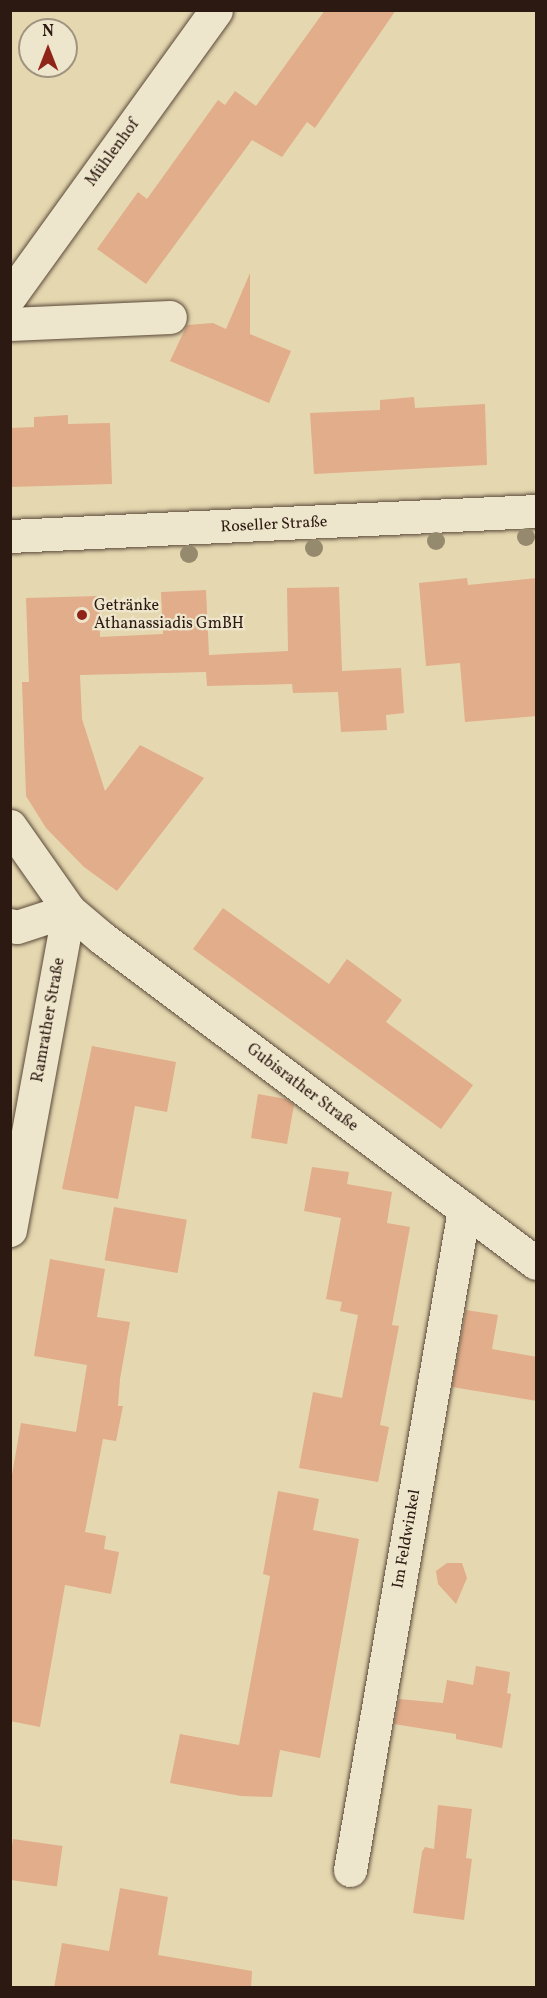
<!DOCTYPE html>
<html>
<head>
<meta charset="utf-8">
<style>
  body { margin:0 }
  #map { position:relative; width:547px; height:1998px; overflow:hidden; background:#e5d8b0; font-family:Vollkorn,serif }
  div>[style] { position:absolute }
  .building>* { inset:0; background:#e1ad8a; transform-origin:0 0 }
  .roads { filter:drop-shadow(0 0 2px #5a4939) drop-shadow(0 0 2px #5a4939) }
  .minor>* { height:33px; margin:-16.5px; padding:0 16.5px; transform-origin:16.5px; border-radius:16.5px; background:#eee6cc }
  .trees>* { width:18px; height:18px; margin:-9px; border-radius:50%; background:#958a6d }
  .dots>* { width:16px; height:16px; translate:-50% -50%; box-sizing:border-box; border:3px solid #eee6cc; border-radius:50% }
  span { translate:-50% -50%; white-space:nowrap; text-align:center; line-height:1.15; -webkit-text-stroke:4.5px #eee6cc; paint-order:stroke }
  .street-label { font-size:16px; color:#2c1911 }
  .poi-label { font-size:16px; color:#2c1911 }
  .left { translate:0 -50%; text-align:left }
  .frame { position:absolute; inset:0; border:12px solid #2c1911; pointer-events:none }
  .north { position:absolute; left:18px; top:18px; width:60px; height:60px; box-sizing:border-box; background:#eee6cc; border:2px solid #a09481; border-radius:50%; rotate:0deg; font-size:16px; font-weight:700; line-height:24px; text-align:center; color:#2c1911 }
  .north::after { content:''; display:block; margin:auto; width:21px; height:27px; background:#8f2418; clip-path:polygon(50% 0,100% 100%,50% 72%,0 100%) }
</style>
</head>
<body>
<div id="map">
  <div class="building">
    <i style="clip-path:polygon(325px 10px,396px 10px,315px 128px,307px 122px,282px 157px,252px 140px,146px 284px,97px 249px,138px 192px,147px 199px,218px 100px,225px 105px,235px 91px,256px 106px)"></i>
    <i style="clip-path:polygon(250px 273px,250px 334px,291px 351px,269px 403px,170px 361px,187px 325px,213px 323px,226px 329px)"></i>
    <i style="clip-path:polygon(414px 397px,415px 408px,485px 404px,487px 465px,314px 474px,310px 413px,380px 410px,380px 400px)"></i>
    <i style="clip-path:polygon(68px 415px,68px 424px,110px 423px,112px 484px,10px 487px,10px 428px,34px 427px,34px 417px)"></i>
    <i style="clip-path:polygon(467px 578px,468px 585px,537px 578px,537px 716px,465px 722px,460px 663px,426px 666px,419px 583px)"></i>
    <i style="clip-path:polygon(339px 587px,342px 671px,401px 668px,404px 713px,386px 715px,387px 730px,341px 732px,338px 692px,293px 693px,292px 684px,207px 686px,206px 672px,80px 675px,82px 719px,105px 791px,140px 745px,204px 778px,117px 891px,84px 867px,46px 828px,26px 796px,22px 682px,29px 682px,26px 598px,99px 596px,100px 637px,163px 634px,161px 592px,206px 590px,209px 655px,288px 651px,287px 588px)"></i>
    <i style="clip-path:polygon(223px 908px,329px 984px,347px 959px,402px 1000px,386px 1022px,473px 1085px,441px 1129px,193px 949px)"></i>
    <i style="clip-path:polygon(92px 1046px,176px 1062px,167px 1112px,135px 1106px,118px 1199px,62px 1189px)"></i>
    <i style="clip-path:polygon(258px 1094px,286px 1099px,294px 1105px,287px 1144px,251px 1138px)"></i>
    <i style="clip-path:polygon(312px 1167px,349px 1172px,347px 1184px,392px 1192px,387px 1223px,410px 1227px,392px 1325px,399px 1326px,380px 1425px,389px 1427px,378px 1482px,299px 1468px,313px 1392px,342px 1398px,358px 1315px,340px 1311px,342px 1302px,326px 1299px,341px 1218px,304px 1211px)"></i>
    <i style="left:114px;top:1207px;width:74px;height:54px;rotate:10deg"></i>
    <i style="clip-path:polygon(50px 1259px,105px 1269px,97px 1317px,130px 1322px,120px 1379px,118px 1406px,123px 1406px,116px 1441px,103px 1439px,85px 1532px,106px 1536px,104px 1549px,119px 1552px,111px 1594px,65px 1585px,40px 1727px,10px 1721px,10px 1486px,21px 1423px,76px 1432px,87px 1365px,34px 1356px)"></i>
    <i style="clip-path:polygon(466px 1310px,498px 1315px,492px 1349px,537px 1357px,537px 1401px,452px 1387px)"></i>
    <i style="clip-path:polygon(278px 1491px,319px 1499px,313px 1530px,359px 1539px,320px 1758px,280px 1750px,272px 1797px,241px 1796px,170px 1783px,180px 1734px,239px 1745px,270px 1576px,263px 1574px)"></i>
    <i style="clip-path:polygon(447px 1563px,462px 1563px,467px 1578px,456px 1604px,438px 1584px,436px 1571px)"></i>
    <i style="clip-path:polygon(476px 1666px,510px 1672px,507px 1693px,511px 1694px,502px 1748px,456px 1739px,456px 1734px,394px 1724px,399px 1699px,443px 1703px,447px 1680px,473px 1685px)"></i>
    <i style="clip-path:polygon(438px 1805px,472px 1809px,466px 1858px,472px 1859px,464px 1920px,413px 1913px,422px 1852px,425px 1847px,434px 1849px)"></i>
    <i style="left:13px;top:1839px;width:50px;height:41px;rotate:8deg"></i>
    <i style="clip-path:polygon(120px 1888px,168px 1897px,158px 1955px,252px 1971px,251px 1988px,54px 1988px,62px 1943px,109px 1951px)"></i>
  </div>
  <div class="roads">
    <div class="minor">
      <i style="left:10px;top:296px;width:352px;rotate:-54.2deg"></i>
      <i style="left:10px;top:324px;width:160px;rotate:-2.5deg"></i>
      <i style="left:10px;top:536px;width:527px;rotate:-2.72deg"></i>
      <i style="left:10px;top:826px;width:103px;rotate:54.9deg"></i>
      <i style="left:69px;top:910px;width:43px;rotate:40.3deg"></i>
      <i style="left:102px;top:938px;width:542px;rotate:36.83deg"></i>
      <i style="left:10px;top:925px;width:7px;rotate:16deg"></i>
      <i style="left:17px;top:927px;width:55px;rotate:-18.1deg"></i>
      <i style="left:10px;top:1230px;width:325px;rotate:-79.6deg"></i>
      <i style="left:350px;top:1870px;width:671px;rotate:-80.21deg"></i>
    </div>
  </div>
  <div class="trees">
    <i style="left:526px;top:537px"></i>
    <i style="left:436px;top:541px"></i>
    <i style="left:314px;top:548px"></i>
    <i style="left:189px;top:554px"></i>
  </div>
  <div class="dots">
    <i style="left:82px;top:615px;background:#8f2418"></i>
  </div>
  <div class="street-label">
    <span style="left:113px;top:153px;rotate:-54deg">Mühlenhof</span>
    <span style="left:274px;top:525px;rotate:-3deg">Roseller Straße</span>
    <span style="left:49px;top:1020px;rotate:-80deg">Ramrather Straße</span>
    <span style="left:302px;top:1088px;rotate:37deg">Gubisrather Straße</span>
    <span style="left:407px;top:1539px;rotate:-80deg">Im Feldwinkel</span>
  </div>
  <div class="poi-label">
    <span class="left" style="left:94px;top:615px">Getränke<br>Athanassiadis GmBH</span>
  </div>
  <div class="frame"></div>
  <div class="north">N</div>
</div>
</body>
</html>
